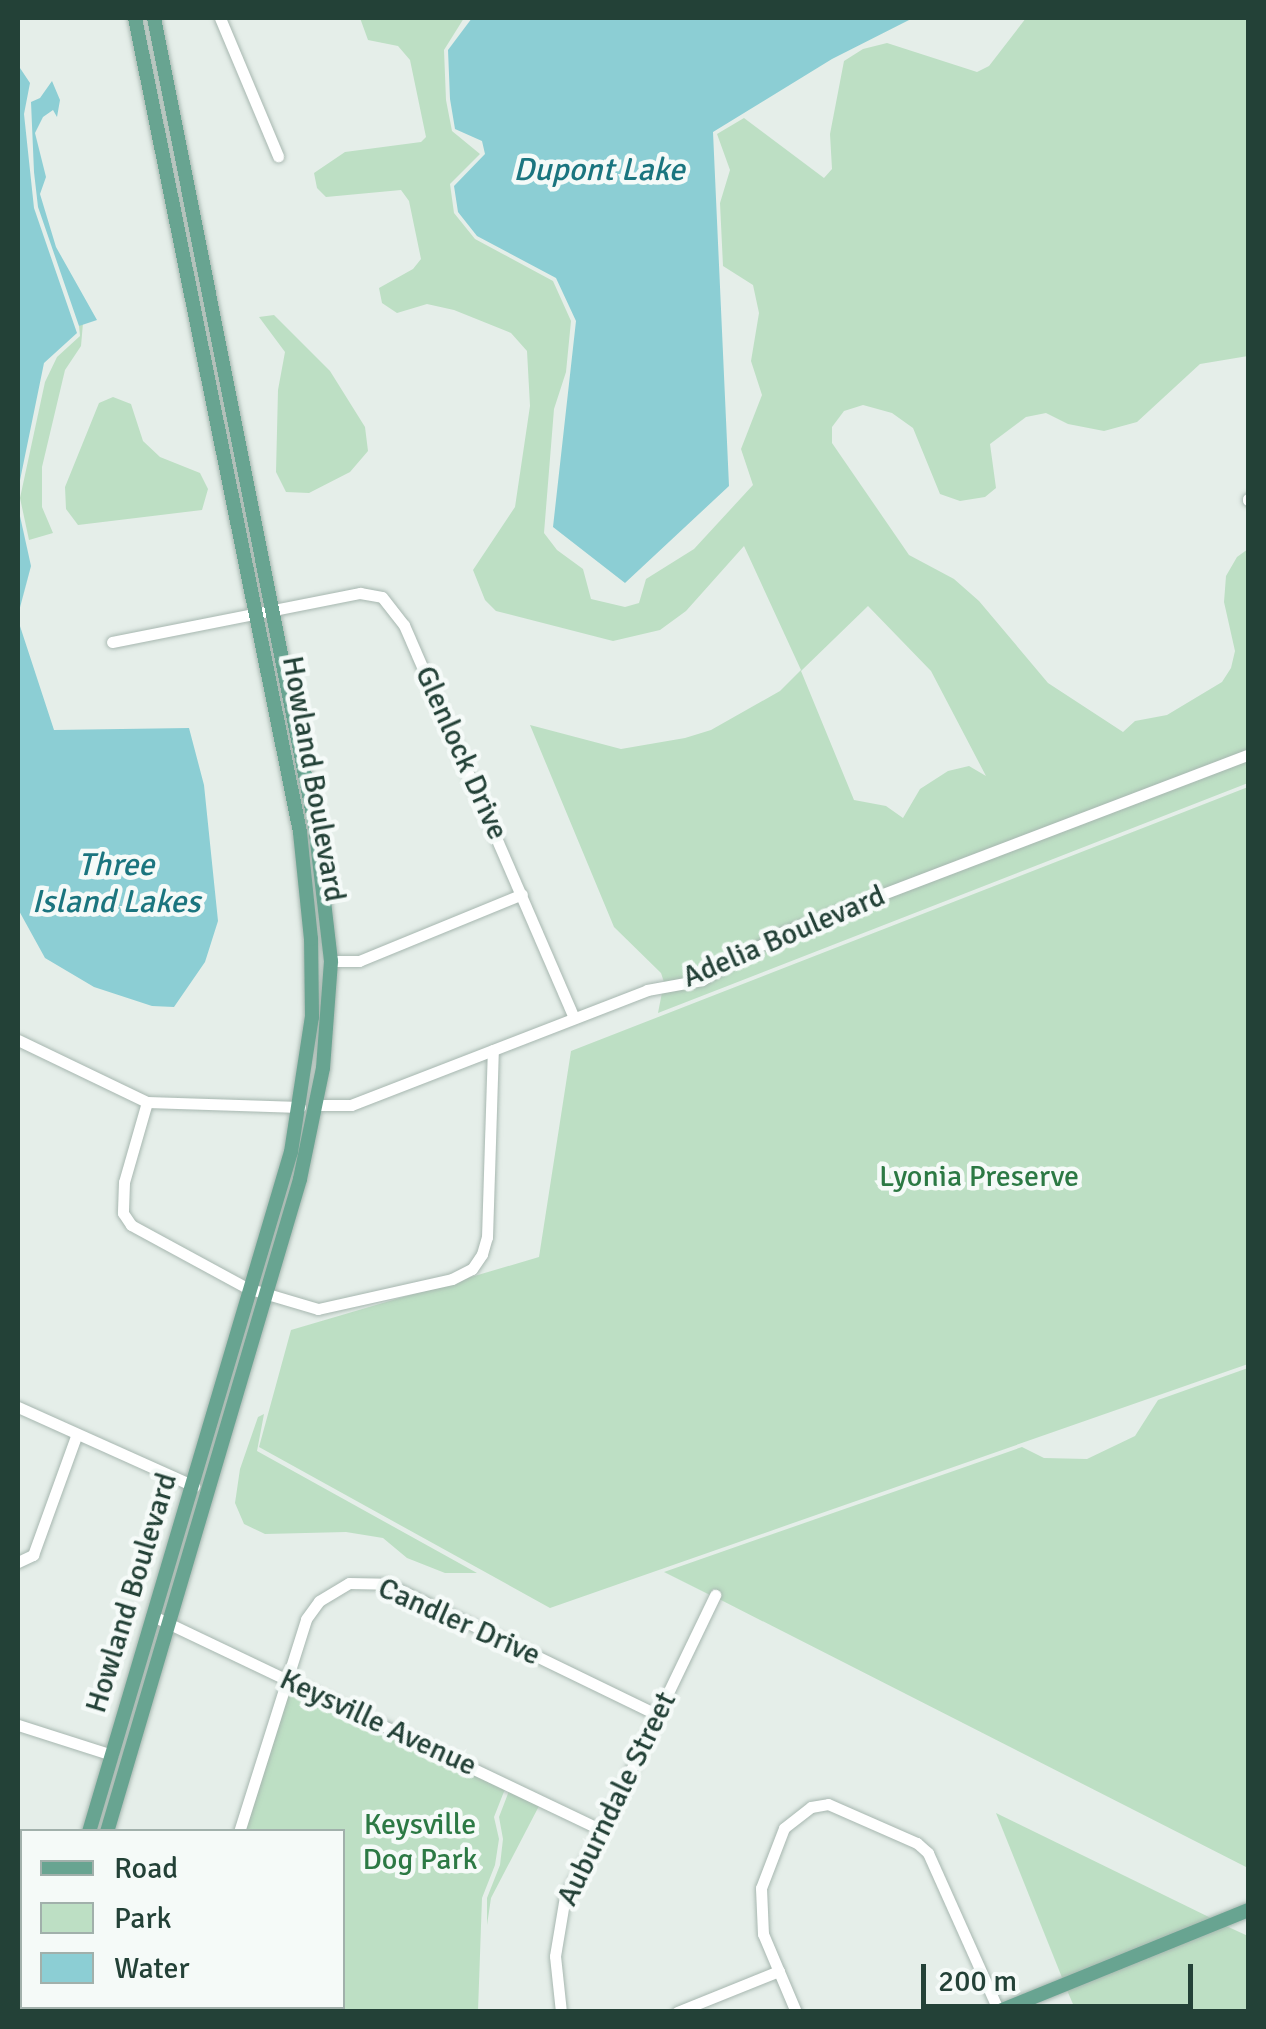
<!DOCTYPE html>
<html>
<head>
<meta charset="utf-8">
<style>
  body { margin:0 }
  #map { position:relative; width:1266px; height:2029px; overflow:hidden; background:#e5eee9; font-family:Signika,sans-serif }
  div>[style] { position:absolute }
  .green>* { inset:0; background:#bddfc4 }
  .water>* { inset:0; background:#8cced4 }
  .roads { filter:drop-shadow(0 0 2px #a7b7b0) drop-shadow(0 0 2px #a7b7b0) }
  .minor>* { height:11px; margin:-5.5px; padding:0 5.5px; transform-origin:5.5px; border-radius:5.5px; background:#fff }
  .major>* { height:14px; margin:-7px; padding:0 7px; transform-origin:7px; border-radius:7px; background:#68a491 }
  span { translate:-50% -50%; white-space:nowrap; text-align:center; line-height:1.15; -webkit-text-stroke:9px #f5faf8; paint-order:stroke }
  .street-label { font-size:30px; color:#234137 }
  .park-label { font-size:30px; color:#2c7944 }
  .water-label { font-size:32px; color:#1b757f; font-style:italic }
  .frame { position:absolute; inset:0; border:20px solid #234137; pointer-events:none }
  .legend { position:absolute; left:20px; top:1829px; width:325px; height:180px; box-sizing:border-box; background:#f5faf8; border:2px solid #a1b0ab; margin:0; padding:12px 18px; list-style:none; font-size:30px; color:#234137 }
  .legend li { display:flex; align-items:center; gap:20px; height:50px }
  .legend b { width:50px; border:2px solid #a1b0ab }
  .scale { position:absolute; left:921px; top:1964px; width:272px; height:45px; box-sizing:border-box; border:5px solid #234137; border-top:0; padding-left:12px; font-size:30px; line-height:35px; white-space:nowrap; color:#234137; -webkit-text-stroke:8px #f5faf8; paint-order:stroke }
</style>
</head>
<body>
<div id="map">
  <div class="green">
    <i style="clip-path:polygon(evenodd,360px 18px,464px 18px,444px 50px,446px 100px,452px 131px,480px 154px,450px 184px,454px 213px,475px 239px,553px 281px,571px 321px,566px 372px,554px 409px,544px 533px,557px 550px,583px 569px,591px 599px,625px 607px,639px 603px,646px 579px,694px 549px,753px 485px,741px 449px,762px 395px,751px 361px,759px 313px,753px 285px,723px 266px,720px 203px,730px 170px,717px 134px,744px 118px,824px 178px,832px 169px,830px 134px,844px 61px,863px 49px,887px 43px,977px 72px,989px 66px,1026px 18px,1248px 18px,1248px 356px,1200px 364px,1137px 422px,1104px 431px,1068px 424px,1046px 413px,1026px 417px,990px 444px,996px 488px,985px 497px,960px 501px,940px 494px,913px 428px,892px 413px,863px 405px,844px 411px,832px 427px,832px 443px,909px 555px,954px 579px,979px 601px,1048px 683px,1123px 732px,1135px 721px,1167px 715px,1222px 682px,1231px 668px,1235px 651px,1224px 602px,1226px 576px,1237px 557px,1248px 549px,1248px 783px,658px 1013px,664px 982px,661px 973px,614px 927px,530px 725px,621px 749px,685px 738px,711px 730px,780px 691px,801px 670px,744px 546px,686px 611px,660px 630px,613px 641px,496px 611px,485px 600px,473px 570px,515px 507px,530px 406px,527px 351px,511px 333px,454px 310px,427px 304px,397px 313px,382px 303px,379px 288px,413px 269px,421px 259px,409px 201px,401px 190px,326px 197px,317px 188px,314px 173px,345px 152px,421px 142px,426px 137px,410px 60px,398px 46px,368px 40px,360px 18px,868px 606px,931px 671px,986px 776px,969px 766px,948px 771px,920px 789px,903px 818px,886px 806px,854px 800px,801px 671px,868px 606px)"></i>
    <i style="clip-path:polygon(274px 315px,330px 371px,365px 427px,368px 451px,350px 472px,309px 493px,286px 492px,276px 472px,278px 390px,285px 352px,259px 317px)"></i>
    <i style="clip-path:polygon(83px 323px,81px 346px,65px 370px,42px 467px,42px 507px,53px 533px,29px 540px,20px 498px,45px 382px,57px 357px,80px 336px,79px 326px)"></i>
    <i style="clip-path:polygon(113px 397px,131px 404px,143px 441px,160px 457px,200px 473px,208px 489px,202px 510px,78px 525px,66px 509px,65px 487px,99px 403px)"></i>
    <i style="clip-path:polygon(1248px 787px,1248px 1364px,550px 1608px,259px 1447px,291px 1330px,539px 1257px,571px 1051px)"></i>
    <i style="clip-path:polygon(1248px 1368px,1248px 1868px,719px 1599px,721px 1592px,713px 1589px,710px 1595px,664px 1572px,1022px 1447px,1044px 1458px,1087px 1459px,1135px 1436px,1158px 1400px)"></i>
    <i style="clip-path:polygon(264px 1414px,257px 1451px,477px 1573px,445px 1573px,407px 1558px,383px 1538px,346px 1532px,265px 1534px,244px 1524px,235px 1503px,240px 1469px,258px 1417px)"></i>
    <i style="clip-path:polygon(298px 1690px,505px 1789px,494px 1817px,499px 1839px,495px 1865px,482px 1898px,478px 2011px,191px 2012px,192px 2006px,342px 2006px,342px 1832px,244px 1831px,286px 1695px)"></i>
    <i style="clip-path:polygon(509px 1791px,539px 1806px,491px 1898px,487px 1925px,487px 1898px,500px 1865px,503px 1839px,499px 1817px)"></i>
    <i style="clip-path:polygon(996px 1813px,1213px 1919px,1063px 1980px)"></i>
    <i style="clip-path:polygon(1224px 1925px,1248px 1936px,1248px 2011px,1076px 2011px,1066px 1988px)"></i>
  </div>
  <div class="water">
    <i style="clip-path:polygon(472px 18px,913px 18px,832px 59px,713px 132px,729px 486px,625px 583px,553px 527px,576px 321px,556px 278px,477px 236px,458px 212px,454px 186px,485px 154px,482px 141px,455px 129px,450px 99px,448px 50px)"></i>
    <i style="clip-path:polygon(18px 65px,30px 83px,24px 114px,34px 208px,77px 333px,44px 363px,18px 490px)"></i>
    <i style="clip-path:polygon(52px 81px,60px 100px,57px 117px,53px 110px,43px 117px,35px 133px,46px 177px,40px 194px,56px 247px,97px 320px,79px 326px,38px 207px,34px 172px,31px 102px,40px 98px)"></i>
    <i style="clip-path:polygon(18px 507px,31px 566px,18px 615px)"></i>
    <i style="clip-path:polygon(18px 620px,54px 730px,189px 728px,204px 785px,218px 921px,205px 962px,174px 1007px,152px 1006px,94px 987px,45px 958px,18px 909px)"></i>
  </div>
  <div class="roads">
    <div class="minor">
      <i style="left:220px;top:18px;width:150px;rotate:67.2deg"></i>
      <i style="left:1248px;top:499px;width:1px;rotate:90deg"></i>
      <i style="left:112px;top:642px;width:253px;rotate:-11.2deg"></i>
      <i style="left:360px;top:593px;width:22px;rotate:10deg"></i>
      <i style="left:382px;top:597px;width:36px;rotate:52deg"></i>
      <i style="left:404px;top:625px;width:428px;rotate:66.6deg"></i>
      <i style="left:331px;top:961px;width:28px"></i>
      <i style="left:359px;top:961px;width:176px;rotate:-22.3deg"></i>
      <i style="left:18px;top:1040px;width:143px;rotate:25.7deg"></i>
      <i style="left:147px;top:1102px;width:153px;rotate:1.9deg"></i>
      <i style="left:147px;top:1102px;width:83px;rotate:106deg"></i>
      <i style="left:124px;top:1182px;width:31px;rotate:92deg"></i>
      <i style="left:123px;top:1213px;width:14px;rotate:56deg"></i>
      <i style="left:131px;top:1225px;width:132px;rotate:28.5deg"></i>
      <i style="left:247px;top:1288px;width:74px;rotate:16.5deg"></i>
      <i style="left:318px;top:1309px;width:137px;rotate:-12.6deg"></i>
      <i style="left:452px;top:1279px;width:22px;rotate:-27deg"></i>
      <i style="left:472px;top:1269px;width:18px;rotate:-56deg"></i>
      <i style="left:482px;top:1254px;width:18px;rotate:-74deg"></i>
      <i style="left:487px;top:1237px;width:187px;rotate:-88.2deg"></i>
      <i style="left:317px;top:1105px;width:34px"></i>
      <i style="left:351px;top:1105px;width:318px;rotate:-21.2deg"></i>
      <i style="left:647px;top:990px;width:56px;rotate:-10.3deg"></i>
      <i style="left:702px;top:980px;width:92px;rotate:-30.7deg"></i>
      <i style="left:781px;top:933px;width:500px;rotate:-20.9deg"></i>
      <i style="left:18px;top:1407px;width:193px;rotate:24.2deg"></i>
      <i style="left:18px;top:1562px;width:17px;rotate:-25deg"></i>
      <i style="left:33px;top:1555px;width:127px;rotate:-70.1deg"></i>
      <i style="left:153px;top:1616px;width:497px;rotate:25.5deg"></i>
      <i style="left:18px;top:1725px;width:99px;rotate:17.7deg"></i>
      <i style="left:239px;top:1832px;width:223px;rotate:-72.5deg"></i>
      <i style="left:306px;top:1619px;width:22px;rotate:-54deg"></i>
      <i style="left:319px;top:1601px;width:35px;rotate:-31deg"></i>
      <i style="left:349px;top:1583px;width:39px;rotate:1deg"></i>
      <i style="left:388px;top:1584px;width:300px;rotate:25.9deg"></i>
      <i style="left:18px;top:1883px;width:4px;rotate:27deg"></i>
      <i style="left:183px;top:2012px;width:6px;rotate:-81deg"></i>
      <i style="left:561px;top:2012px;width:56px;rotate:-96.1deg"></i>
      <i style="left:555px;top:1956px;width:61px;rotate:-80.5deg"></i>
      <i style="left:565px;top:1896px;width:76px;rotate:-60.7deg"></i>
      <i style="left:602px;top:1830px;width:261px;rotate:-64.3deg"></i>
      <i style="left:677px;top:2012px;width:110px;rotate:-21.9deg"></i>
      <i style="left:796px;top:2012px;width:85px;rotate:-112.9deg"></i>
      <i style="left:763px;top:1934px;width:46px;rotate:-92.5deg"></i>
      <i style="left:761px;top:1888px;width:64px;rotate:-69deg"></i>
      <i style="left:784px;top:1828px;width:34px;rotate:-38deg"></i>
      <i style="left:811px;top:1807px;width:17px;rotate:-10deg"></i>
      <i style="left:828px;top:1804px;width:97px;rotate:23.7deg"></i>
      <i style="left:917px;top:1843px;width:15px;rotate:42deg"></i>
      <i style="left:928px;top:1853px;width:174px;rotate:65.9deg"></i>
    </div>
    <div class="major">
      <i style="left:89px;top:1832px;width:709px;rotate:-73.46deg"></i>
      <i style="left:291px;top:1152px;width:137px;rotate:-81.2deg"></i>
      <i style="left:312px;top:1017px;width:78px;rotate:-90.7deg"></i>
      <i style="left:311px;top:939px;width:108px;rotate:-95.9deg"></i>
      <i style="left:300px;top:832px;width:831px;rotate:-101.46deg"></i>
      <i style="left:107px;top:1832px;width:681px;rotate:-73.53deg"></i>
      <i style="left:300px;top:1179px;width:113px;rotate:-78.3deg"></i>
      <i style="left:323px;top:1068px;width:107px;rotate:-85.7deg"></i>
      <i style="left:331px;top:961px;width:137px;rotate:-96.7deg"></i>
      <i style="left:315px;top:825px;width:823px;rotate:-101.28deg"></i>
      <i style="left:33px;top:2012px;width:6px;rotate:-72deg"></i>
      <i style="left:52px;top:2012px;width:6px;rotate:-72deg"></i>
      <i style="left:997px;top:2012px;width:271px;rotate:-22.1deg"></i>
    </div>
  </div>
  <div class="street-label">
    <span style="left:461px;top:753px;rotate:66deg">Glenlock Drive</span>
    <span style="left:313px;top:779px;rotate:80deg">Howland Boulevard</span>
    <span style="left:784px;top:937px;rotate:-23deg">Adelia Boulevard</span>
    <span style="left:132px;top:1593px;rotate:-73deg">Howland Boulevard</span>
    <span style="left:459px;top:1622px;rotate:24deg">Candler Drive</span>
    <span style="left:378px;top:1723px;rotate:25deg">Keysville Avenue</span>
    <span style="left:617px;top:1799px;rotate:-64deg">Auburndale Street</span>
  </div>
  <div class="park-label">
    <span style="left:979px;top:1177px">Lyonia Preserve</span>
    <span style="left:420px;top:1842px">Keysville<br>Dog Park</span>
  </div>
  <div class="water-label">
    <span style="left:599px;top:170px">Dupont Lake</span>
    <span style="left:116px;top:884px">Three<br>Island Lakes</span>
  </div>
  <div class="frame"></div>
  <ul class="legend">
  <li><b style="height:12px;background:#68a491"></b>Road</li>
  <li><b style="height:28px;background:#bddfc4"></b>Park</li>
  <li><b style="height:28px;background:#8cced4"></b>Water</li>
  </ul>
  <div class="scale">200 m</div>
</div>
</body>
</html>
